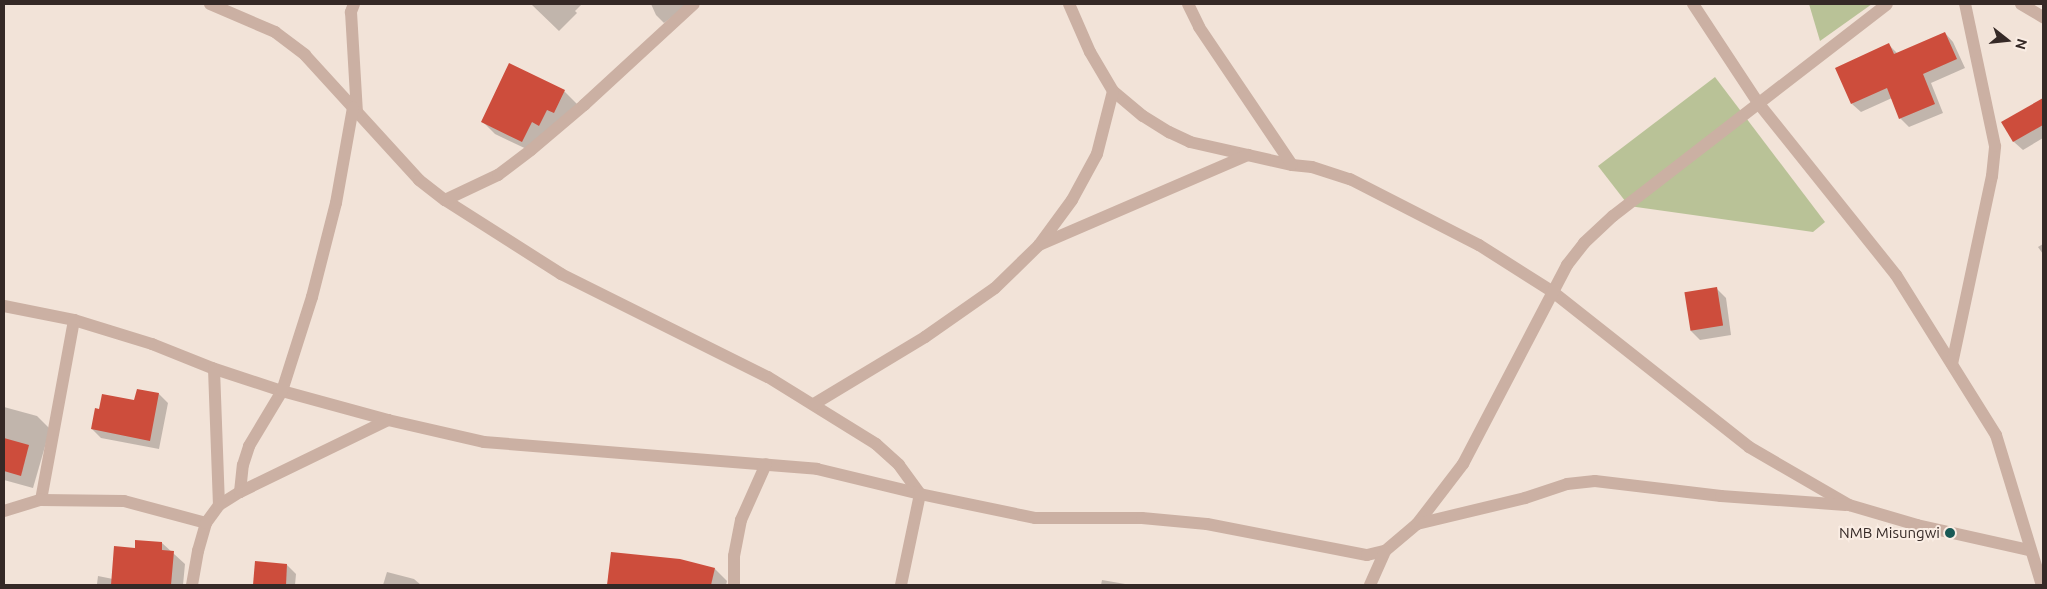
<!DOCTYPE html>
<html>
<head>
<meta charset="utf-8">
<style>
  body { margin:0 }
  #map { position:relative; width:2047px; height:589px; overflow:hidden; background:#f2e3d8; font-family:Ubuntu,sans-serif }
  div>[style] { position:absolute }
  .green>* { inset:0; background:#b9c297 }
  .shadow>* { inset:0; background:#0003 }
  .building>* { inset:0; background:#cd4d3c; transform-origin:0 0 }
  .minor>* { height:12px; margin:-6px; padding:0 6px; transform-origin:6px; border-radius:6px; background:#cbb0a3 }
  .dots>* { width:14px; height:14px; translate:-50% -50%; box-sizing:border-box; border:2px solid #faede4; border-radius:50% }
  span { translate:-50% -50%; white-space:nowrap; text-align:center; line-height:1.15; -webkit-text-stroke:4px #faede4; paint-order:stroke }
  .poi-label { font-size:15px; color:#352926 }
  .right { translate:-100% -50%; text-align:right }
  .frame { position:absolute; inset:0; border:5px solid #352926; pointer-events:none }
  .north { position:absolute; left:1982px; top:15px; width:50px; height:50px; -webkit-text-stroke:4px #faede4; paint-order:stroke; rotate:106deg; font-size:14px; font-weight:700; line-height:20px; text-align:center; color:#352926 }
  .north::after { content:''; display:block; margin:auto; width:18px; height:22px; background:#352926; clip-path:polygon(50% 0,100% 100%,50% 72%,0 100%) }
</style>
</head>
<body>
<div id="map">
  <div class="green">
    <i style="clip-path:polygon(1809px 4px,1872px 4px,1820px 41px)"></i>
    <i style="clip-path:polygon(1715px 77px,1825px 222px,1813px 232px,1629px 206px,1598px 166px)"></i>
  </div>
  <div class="shadow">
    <i style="clip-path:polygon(582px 4px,575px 11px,577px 13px,559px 31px,532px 5px)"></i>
    <i style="clip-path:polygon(651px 4px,689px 4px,664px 23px,656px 15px)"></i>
    <i style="clip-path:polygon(1945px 33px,1953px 42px,1965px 68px,1931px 83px,1943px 113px,1909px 127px,1900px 118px,1892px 98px,1861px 112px,1852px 104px,1889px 45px,1898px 54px)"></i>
    <i style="clip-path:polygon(564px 91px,577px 104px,535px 153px,495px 134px,483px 122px)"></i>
    <i style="clip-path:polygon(2043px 99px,2043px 138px,2023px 150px,2014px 142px,2003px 123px)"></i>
    <i style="clip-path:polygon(2043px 244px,2043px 254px,2038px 247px)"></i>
    <i style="clip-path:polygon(1717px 289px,1726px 298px,1731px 335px,1700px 340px,1691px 331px)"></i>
    <i style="clip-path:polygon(138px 390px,159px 394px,168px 403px,159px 449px,101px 438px,92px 429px,135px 402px)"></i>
    <i style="clip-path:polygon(4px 407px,37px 416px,50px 429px,33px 488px,4px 480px)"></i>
    <i style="clip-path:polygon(162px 543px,185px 564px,183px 585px,70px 585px,97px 584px,98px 576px,113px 579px,136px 549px)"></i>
    <i style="clip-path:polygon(612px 554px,715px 569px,727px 581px,726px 585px,609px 585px)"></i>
    <i style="clip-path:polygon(256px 563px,287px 565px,296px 574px,295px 585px,255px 585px)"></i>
    <i style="clip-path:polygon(387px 572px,414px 579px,421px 585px,383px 585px)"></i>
    <i style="clip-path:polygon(1102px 580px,1131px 585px,1101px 585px)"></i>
  </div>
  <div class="building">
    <i style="clip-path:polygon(1945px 32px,1957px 59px,1923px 74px,1935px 104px,1899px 119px,1887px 88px,1851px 104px,1835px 68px,1889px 43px,1894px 54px)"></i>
    <i style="clip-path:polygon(509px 63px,565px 90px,554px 113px,547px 110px,539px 126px,532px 122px,522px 142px,481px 122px)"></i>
    <i style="clip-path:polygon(2043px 98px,2043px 125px,2013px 142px,2001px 122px)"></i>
    <i style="left:1717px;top:287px;width:39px;height:33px;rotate:81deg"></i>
    <i style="clip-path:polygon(137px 389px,159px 393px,150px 441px,91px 429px,95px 408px,99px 409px,102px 394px,134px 400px)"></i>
    <i style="clip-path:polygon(4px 438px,29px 445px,21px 476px,4px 471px)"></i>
    <i style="clip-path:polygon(135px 540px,162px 542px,162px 550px,174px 551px,171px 585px,111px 585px,114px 546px,135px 548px)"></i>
    <i style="clip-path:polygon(611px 552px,680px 559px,715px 568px,711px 585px,607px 585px)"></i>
    <i style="clip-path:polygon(255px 561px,287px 564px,286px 585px,253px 585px)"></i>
  </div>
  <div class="minor">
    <i style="left:210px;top:4px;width:71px;rotate:23.3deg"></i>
    <i style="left:275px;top:32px;width:38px;rotate:37deg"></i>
    <i style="left:305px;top:55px;width:169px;rotate:47.6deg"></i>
    <i style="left:419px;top:180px;width:33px;rotate:38deg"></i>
    <i style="left:445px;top:200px;width:138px;rotate:32.5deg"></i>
    <i style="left:561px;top:274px;width:231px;rotate:26.5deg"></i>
    <i style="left:768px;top:377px;width:127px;rotate:31.8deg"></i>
    <i style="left:876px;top:444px;width:31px;rotate:42deg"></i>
    <i style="left:899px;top:465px;width:36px;rotate:54deg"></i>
    <i style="left:920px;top:494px;width:93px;rotate:101.8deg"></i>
    <i style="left:354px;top:4px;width:9px;rotate:111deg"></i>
    <i style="left:351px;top:12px;width:101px;rotate:86.6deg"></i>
    <i style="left:1069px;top:4px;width:52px;rotate:66.4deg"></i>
    <i style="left:1090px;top:52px;width:45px;rotate:59.5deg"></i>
    <i style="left:1113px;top:91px;width:39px;rotate:40deg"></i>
    <i style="left:1143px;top:116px;width:31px;rotate:32deg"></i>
    <i style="left:1169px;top:132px;width:23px;rotate:25deg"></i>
    <i style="left:1190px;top:142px;width:105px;rotate:12.7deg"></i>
    <i style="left:1292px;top:165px;width:20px;rotate:6deg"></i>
    <i style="left:1312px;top:167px;width:40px;rotate:18deg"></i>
    <i style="left:1350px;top:179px;width:145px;rotate:27.1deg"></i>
    <i style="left:1479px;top:245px;width:88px;rotate:32.4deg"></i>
    <i style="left:1553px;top:292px;width:250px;rotate:38.3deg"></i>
    <i style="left:1749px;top:447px;width:116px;rotate:30.1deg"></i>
    <i style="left:1849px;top:505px;width:71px;rotate:16.4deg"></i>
    <i style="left:1917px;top:525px;width:115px;rotate:12.6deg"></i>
    <i style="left:1188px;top:4px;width:25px;rotate:64deg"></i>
    <i style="left:1199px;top:27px;width:166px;rotate:56deg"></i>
    <i style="left:1693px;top:4px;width:120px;rotate:56.6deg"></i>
    <i style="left:1759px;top:104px;width:219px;rotate:51.3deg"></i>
    <i style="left:1896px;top:275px;width:189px;rotate:58deg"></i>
    <i style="left:1996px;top:435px;width:157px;rotate:73deg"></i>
    <i style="left:2021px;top:4px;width:26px;rotate:31deg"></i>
    <i style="left:445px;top:200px;width:59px;rotate:-25.3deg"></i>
    <i style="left:498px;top:175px;width:41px;rotate:-37.1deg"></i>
    <i style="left:531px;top:150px;width:70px;rotate:-40.3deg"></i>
    <i style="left:584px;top:105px;width:149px;rotate:-42.6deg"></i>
    <i style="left:1039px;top:245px;width:228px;rotate:-23.3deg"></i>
    <i style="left:4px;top:306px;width:71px;rotate:11.3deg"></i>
    <i style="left:74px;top:320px;width:82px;rotate:17.1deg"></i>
    <i style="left:152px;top:344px;width:65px;rotate:21.8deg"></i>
    <i style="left:212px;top:368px;width:74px;rotate:18.2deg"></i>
    <i style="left:282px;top:391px;width:110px;rotate:15.3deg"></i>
    <i style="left:388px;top:420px;width:98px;rotate:12.9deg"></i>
    <i style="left:484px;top:442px;width:334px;rotate:4.6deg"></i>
    <i style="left:817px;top:469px;width:106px;rotate:13.6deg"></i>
    <i style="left:920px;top:494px;width:117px;rotate:11.8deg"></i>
    <i style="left:1035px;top:518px;width:107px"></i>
    <i style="left:1142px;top:518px;width:65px;rotate:5.3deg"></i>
    <i style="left:1207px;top:524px;width:163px;rotate:11deg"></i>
    <i style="left:1367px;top:555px;width:18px;rotate:-13deg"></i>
    <i style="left:1385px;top:551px;width:42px;rotate:-40.2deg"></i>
    <i style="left:1417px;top:524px;width:76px;rotate:-52.5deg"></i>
    <i style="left:1463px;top:464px;width:225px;rotate:-62.4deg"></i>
    <i style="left:1567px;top:265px;width:28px;rotate:-52deg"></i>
    <i style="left:1584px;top:243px;width:40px;rotate:-43deg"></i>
    <i style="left:1613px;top:216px;width:346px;rotate:-37.7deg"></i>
    <i style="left:1952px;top:364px;width:192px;rotate:-78deg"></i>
    <i style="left:1992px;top:176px;width:30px;rotate:-84deg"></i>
    <i style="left:1995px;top:146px;width:145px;rotate:-101.9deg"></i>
    <i style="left:214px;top:369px;width:136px;rotate:87.9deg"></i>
    <i style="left:814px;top:404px;width:130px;rotate:-31.1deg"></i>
    <i style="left:925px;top:337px;width:85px;rotate:-35deg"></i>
    <i style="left:995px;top:288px;width:62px;rotate:-44.3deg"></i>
    <i style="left:1039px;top:245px;width:56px;rotate:-53.7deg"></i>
    <i style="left:1072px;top:200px;width:52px;rotate:-61.5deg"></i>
    <i style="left:1097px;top:154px;width:65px;rotate:-75.7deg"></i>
    <i style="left:240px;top:492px;width:27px;rotate:-84deg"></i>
    <i style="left:243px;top:465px;width:20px;rotate:-72deg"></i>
    <i style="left:249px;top:446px;width:64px;rotate:-59deg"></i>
    <i style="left:282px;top:391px;width:99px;rotate:-72.3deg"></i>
    <i style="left:312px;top:297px;width:97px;rotate:-75.7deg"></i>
    <i style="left:336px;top:203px;width:97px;rotate:-79.9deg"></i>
    <i style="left:41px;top:500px;width:183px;rotate:-79.6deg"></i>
    <i style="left:4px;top:511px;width:39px;rotate:-17deg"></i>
    <i style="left:41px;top:500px;width:83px;rotate:0.7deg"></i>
    <i style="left:124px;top:501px;width:85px;rotate:15deg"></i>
    <i style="left:1417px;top:524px;width:111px;rotate:-13.5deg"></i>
    <i style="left:1525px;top:498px;width:44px;rotate:-18.4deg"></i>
    <i style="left:1567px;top:484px;width:28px;rotate:-6deg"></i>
    <i style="left:1595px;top:481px;width:127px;rotate:6.8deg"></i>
    <i style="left:1721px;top:496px;width:125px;rotate:4.1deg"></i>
    <i style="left:192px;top:585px;width:35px;rotate:-80deg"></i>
    <i style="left:198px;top:551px;width:29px;rotate:-74deg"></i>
    <i style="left:206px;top:523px;width:22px;rotate:-54deg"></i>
    <i style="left:219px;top:505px;width:25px;rotate:-32deg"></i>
    <i style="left:240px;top:492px;width:165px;rotate:-25.9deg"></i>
    <i style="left:734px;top:585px;width:29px;rotate:-90deg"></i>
    <i style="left:734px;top:556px;width:37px;rotate:-79deg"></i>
    <i style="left:741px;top:520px;width:61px;rotate:-65.9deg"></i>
    <i style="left:1370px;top:585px;width:37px;rotate:-66deg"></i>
  </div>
  <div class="dots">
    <i style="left:1950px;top:533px;background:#195955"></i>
  </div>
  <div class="poi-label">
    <span class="right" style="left:1940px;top:533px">NMB Misungwi</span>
  </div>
  <div class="frame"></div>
  <div class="north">N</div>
</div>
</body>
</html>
